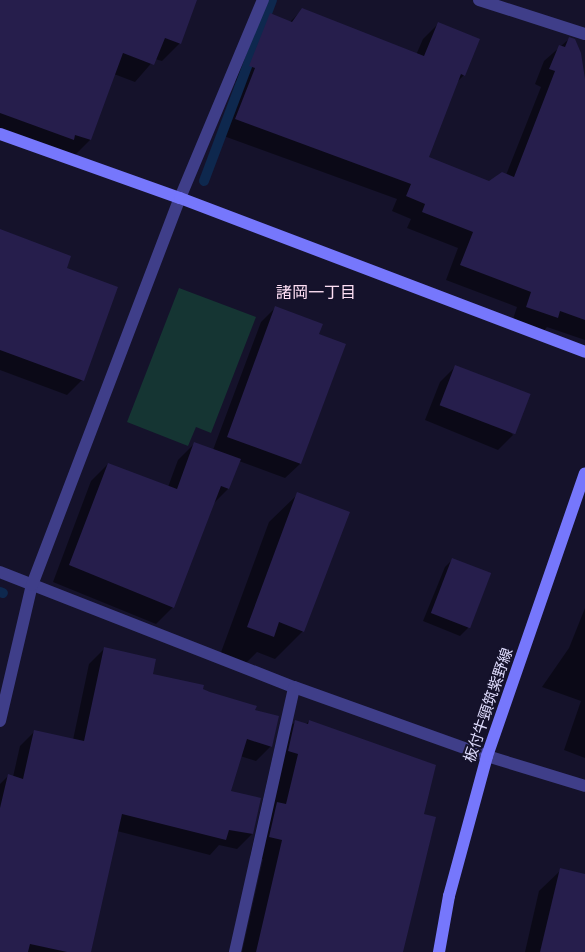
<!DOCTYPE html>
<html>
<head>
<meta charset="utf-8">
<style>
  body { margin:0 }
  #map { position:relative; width:585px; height:952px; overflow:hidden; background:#15122b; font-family:Helvetica,"Noto Sans JP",sans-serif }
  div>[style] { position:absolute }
  .green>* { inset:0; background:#153533 }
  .shadow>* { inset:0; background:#0007 }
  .stream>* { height:10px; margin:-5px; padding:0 5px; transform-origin:5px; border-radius:5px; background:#0e284e }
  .building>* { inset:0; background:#261e4c; transform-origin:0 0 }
  .street>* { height:12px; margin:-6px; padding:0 6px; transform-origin:6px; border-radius:6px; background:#3f3e89 }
  .secondary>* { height:12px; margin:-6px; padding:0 6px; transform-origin:6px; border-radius:6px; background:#7677fc }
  span { translate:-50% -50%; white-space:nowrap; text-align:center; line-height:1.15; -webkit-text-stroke:4px #15122b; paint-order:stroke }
  .street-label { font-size:15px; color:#e0ddfe }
  .neighbourhood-label { font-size:16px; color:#fedff4 }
</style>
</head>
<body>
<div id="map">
  <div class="green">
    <i style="clip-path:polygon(179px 288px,256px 317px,211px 433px,196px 427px,188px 446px,127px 422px)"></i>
  </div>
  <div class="shadow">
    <i style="clip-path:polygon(10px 0,195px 0,180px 43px,162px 61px,155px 59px,135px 82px,114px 74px,90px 140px,72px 158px,0 137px,0 3px)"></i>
    <i style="clip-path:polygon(303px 9px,416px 55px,423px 39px,438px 24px,464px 75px,457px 82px,427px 158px,489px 182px,506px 175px,541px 87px,535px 84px,544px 61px,569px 39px,585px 83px,585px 340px,547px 327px,542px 333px,512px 322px,517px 307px,446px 280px,458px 248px,407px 228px,411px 219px,392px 211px,397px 199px,221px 135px,240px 84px,235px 81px,256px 30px,271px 14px,290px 22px)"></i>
    <i style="clip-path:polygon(0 231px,65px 269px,82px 380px,67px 395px,0 370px)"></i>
    <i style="clip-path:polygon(276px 307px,317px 334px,300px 464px,285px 478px,239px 461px,228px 489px,212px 505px,173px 607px,156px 624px,53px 582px,91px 481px,108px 464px,168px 487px,178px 460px,195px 443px,213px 450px,261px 322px)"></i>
    <i style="clip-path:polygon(455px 367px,513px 435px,498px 450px,425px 420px,440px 382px)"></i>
    <i style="clip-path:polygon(298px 494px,303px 631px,275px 659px,257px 652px,244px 665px,220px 655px,269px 522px)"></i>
    <i style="clip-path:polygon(453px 559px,468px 628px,460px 636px,423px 621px,445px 567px)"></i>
    <i style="clip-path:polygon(585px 608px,585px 758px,564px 750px,581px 701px,542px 687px,569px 648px)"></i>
    <i style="clip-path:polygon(104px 649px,151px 675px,202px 689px,254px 711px,271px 746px,256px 761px,240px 756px,230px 791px,252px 834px,237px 849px,219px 845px,210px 855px,117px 831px,89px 952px,0 952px,0 784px,9px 775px,13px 777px,20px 746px,35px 731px,73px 740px,89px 664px)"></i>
    <i style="clip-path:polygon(309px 721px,403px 952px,242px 952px,263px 859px,250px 856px,276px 741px,295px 722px,306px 724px)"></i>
    <i style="clip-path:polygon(561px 870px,585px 876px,585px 952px,525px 952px,539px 891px)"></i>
  </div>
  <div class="stream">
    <i style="left:204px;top:181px;width:193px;rotate:-69.4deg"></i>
    <i style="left:0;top:592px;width:3px;rotate:18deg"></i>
  </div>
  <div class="building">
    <i style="clip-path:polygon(0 0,197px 0,181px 44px,165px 38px,154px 65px,123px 53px,91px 140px,75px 135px,74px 140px,0 113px)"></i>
    <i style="clip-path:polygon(302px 8px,424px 56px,438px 22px,480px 39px,465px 76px,461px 74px,429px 157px,489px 181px,502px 172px,514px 177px,555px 71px,549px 69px,559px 45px,565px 47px,569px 37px,575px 39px,581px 53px,585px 79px,585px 320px,560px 311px,558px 318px,526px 307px,531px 292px,460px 265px,473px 232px,422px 212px,425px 204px,406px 196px,411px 184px,235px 119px,255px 68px,249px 66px,270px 13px,292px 22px)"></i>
    <i style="clip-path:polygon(0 229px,71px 256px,67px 268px,118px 287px,84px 381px,0 350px)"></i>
    <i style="clip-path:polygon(275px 306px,323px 324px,319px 334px,346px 344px,301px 464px,227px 437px)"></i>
    <i style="left:455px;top:365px;width:81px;height:43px;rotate:21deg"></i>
    <i style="clip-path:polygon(194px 442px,241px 459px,229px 489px,221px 486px,174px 608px,69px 565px,108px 463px,177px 489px)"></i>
    <i style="clip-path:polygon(297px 492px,350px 512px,304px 632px,279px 622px,274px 637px,247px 627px)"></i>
    <i style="left:452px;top:558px;width:42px;height:59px;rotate:21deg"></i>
    <i style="clip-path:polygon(104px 647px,156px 659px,153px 674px,204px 685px,203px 689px,210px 692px,257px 706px,255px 710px,279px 716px,272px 747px,247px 739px,231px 791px,261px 798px,253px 834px,229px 830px,226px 840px,122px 814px,91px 952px,67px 952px,30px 944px,28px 952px,0 952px,0 808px,8px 774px,23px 779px,34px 730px,84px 741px)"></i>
    <i style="clip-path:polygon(295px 720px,308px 724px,309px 720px,436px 765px,424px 814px,436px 817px,403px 952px,256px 952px,282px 840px,269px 837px,277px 802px,286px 804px,298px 754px,288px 751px)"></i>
    <i style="clip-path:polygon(560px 868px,585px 874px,585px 952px,540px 952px)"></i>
  </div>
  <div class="street">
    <i style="left:479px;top:0;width:111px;rotate:17.8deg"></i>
    <i style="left:0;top:572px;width:316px;rotate:21.4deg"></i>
    <i style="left:294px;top:687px;width:205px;rotate:19.7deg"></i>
    <i style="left:487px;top:756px;width:102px;rotate:17deg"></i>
    <i style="left:0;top:721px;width:140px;rotate:-76.8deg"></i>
    <i style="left:32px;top:585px;width:414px;rotate:-69.1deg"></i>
    <i style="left:180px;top:198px;width:215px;rotate:-67.3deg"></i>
    <i style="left:235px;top:952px;width:271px;rotate:-77.4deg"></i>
  </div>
  <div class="secondary">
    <i style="left:0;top:134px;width:191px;rotate:19.6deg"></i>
    <i style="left:180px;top:198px;width:433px;rotate:20.8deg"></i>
    <i style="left:439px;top:952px;width:57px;rotate:-79.9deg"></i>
    <i style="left:449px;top:896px;width:145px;rotate:-74.8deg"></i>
    <i style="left:487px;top:756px;width:299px;rotate:-70.9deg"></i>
  </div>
  <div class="street-label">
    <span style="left:488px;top:705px;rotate:-71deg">板付牛頸筑紫野線</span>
  </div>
  <div class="neighbourhood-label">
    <span style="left:316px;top:293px">諸岡一丁目</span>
  </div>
</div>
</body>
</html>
